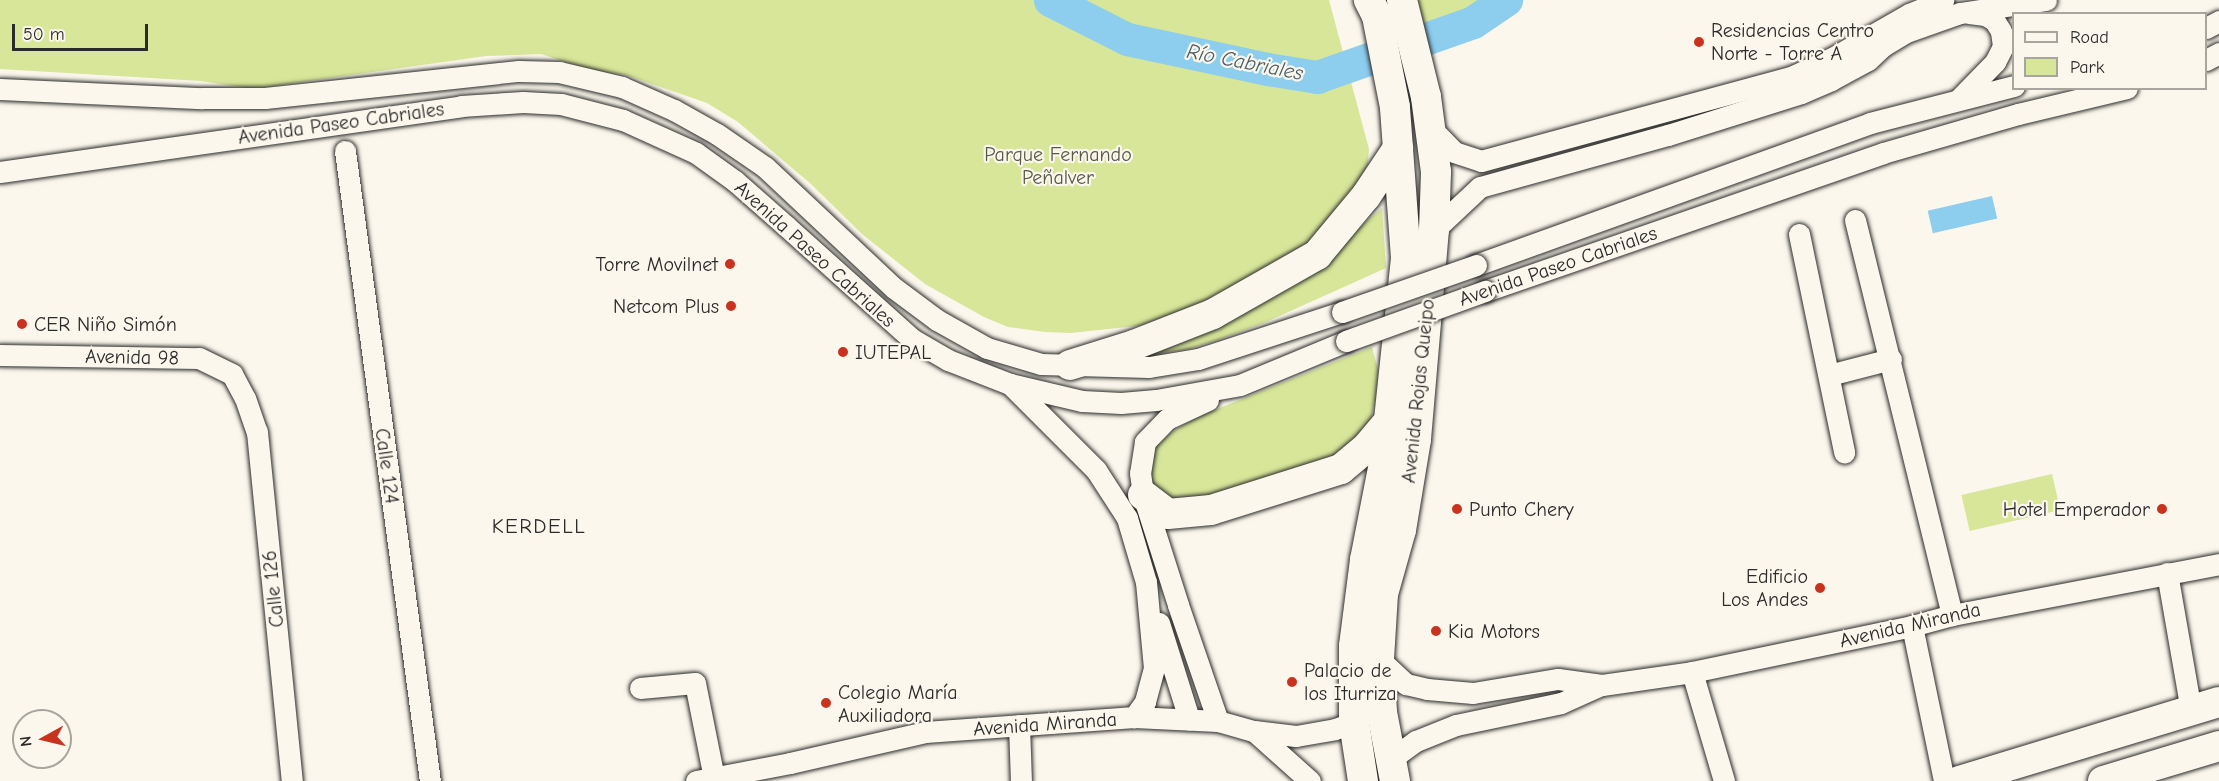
<!DOCTYPE html>
<html>
<head>
<meta charset="utf-8">
<style>
  body { margin:0 }
  #map { position:relative; width:2219px; height:781px; overflow:hidden; background:#fbf7ec; font-family:"Comic Neue",sans-serif }
  div>[style] { position:absolute }
  .green>* { inset:0; background:#d7e699; transform-origin:0 0 }
  .water>* { inset:0; background:#8dcdee; transform-origin:0 0 }
  .river>* { height:33px; margin:-16.5px; padding:0 16.5px; transform-origin:16.5px; border-radius:16.5px; background:#8dcdee }
  .roads { filter:drop-shadow(0 0 2px #2b2b2b) drop-shadow(0 0 2px #2b2b2b) }
  .street>* { height:21px; margin:-10.5px; padding:0 10.5px; transform-origin:10.5px; border-radius:10.5px; background:#fbf7ec }
  .secondary>* { height:30px; margin:-15px; padding:0 15px; transform-origin:15px; border-radius:15px; background:#fbf7ec }
  .bridges { filter:drop-shadow(0 0 2px #2b2b2b) drop-shadow(0 0 2px #2b2b2b) }
  .street-bridge>* { height:21px; margin:-10.5px; padding:0 10.5px; transform-origin:10.5px; border-radius:10.5px; background:#fbf7ec }
  .dots>* { width:16px; height:16px; translate:-50% -50%; box-sizing:border-box; border:3px solid #fbf7ec; border-radius:50% }
  span { translate:-50% -50%; white-space:nowrap; text-align:center; line-height:1.15; -webkit-text-stroke:4.5px #fbf7ec; paint-order:stroke }
  .poi-label { font-size:20px; color:#2b2b2b }
  .left { translate:0 -50%; text-align:left }
  .right { translate:-100% -50%; text-align:right }
  .street-label { font-size:20px; color:#2b2b2b }
  .park-label { font-size:20px; color:#565a46 }
  .water-label { font-size:21px; color:#485c66; font-style:italic }
  .neighbourhood-label { font-size:21px; color:#2b2b2b; letter-spacing:1.5px }
  .legend { position:absolute; left:2012px; top:12px; width:195px; height:78px; box-sizing:border-box; background:#fbf7ec; border:2px solid #a8a59f; margin:0; padding:8px 10px; list-style:none; font-size:18px; color:#2b2b2b }
  .legend li { display:flex; align-items:center; gap:12px; height:30px }
  .legend b { width:30px; border:2px solid #a8a59f }
  .north { position:absolute; left:12px; top:709px; width:60px; height:60px; box-sizing:border-box; background:#fbf7ec; border:2px solid #a8a59f; border-radius:50%; rotate:262deg; font-size:16px; font-weight:700; line-height:24px; text-align:center; color:#2b2b2b }
  .north::after { content:''; display:block; margin:auto; width:21px; height:27px; background:#c8321e; clip-path:polygon(50% 0,100% 100%,50% 72%,0 100%) }
  .scale { position:absolute; left:12px; top:24px; width:136px; height:27px; box-sizing:border-box; border:3px solid #2b2b2b; border-top:0; padding-left:8px; font-size:18px; line-height:21px; white-space:nowrap; color:#2b2b2b; -webkit-text-stroke:4px #fbf7ec; paint-order:stroke }
</style>
</head>
<body>
<div id="map">
  <div class="green">
    <i style="clip-path:polygon(0 0,1329px 0,1369px 149px,1367px 175px,1321px 231px,1299px 252px,1235px 292px,1155px 324px,1071px 333px,1045px 332px,1008px 327px,984px 317px,925px 284px,862px 234px,811px 184px,738px 122px,707px 103px,626px 75px,590px 70px,541px 54px,486px 56px,253px 89px,201px 81px,0 69px)"></i>
    <i style="clip-path:polygon(1416px 0,1510px 0,1454px 33px,1427px 43px)"></i>
    <i style="clip-path:polygon(1382px 208px,1386px 268px,1264px 323px,1218px 340px,1188px 349px,1139px 356px,1346px 239px)"></i>
    <i style="clip-path:polygon(1372px 347px,1378px 370px,1376px 397px,1371px 418px,1359px 436px,1326px 462px,1193px 501px,1173px 502px,1153px 485px,1150px 469px,1153px 449px,1172px 432px,1197px 417px)"></i>
    <i style="left:2052px;top:474px;width:37px;height:93px;rotate:77deg"></i>
  </div>
  <div class="water">
    <i style="left:1992px;top:196px;width:23px;height:66px;rotate:77deg"></i>
  </div>
  <div class="river">
    <i style="left:1050px;top:0;width:86px;rotate:26.9deg"></i>
    <i style="left:1127px;top:39px;width:143px;rotate:12.1deg"></i>
    <i style="left:1267px;top:69px;width:51px;rotate:9.1deg"></i>
    <i style="left:1317px;top:77px;width:165px;rotate:-19.4deg"></i>
    <i style="left:1473px;top:22px;width:40px;rotate:-34deg"></i>
  </div>
  <div class="roads">
    <div class="street">
      <i style="left:2206px;top:28px;width:15px;rotate:-28deg"></i>
      <i style="left:2206px;top:60px;width:15px;rotate:-28deg"></i>
      <i style="left:0;top:89px;width:202px;rotate:2.6deg"></i>
      <i style="left:202px;top:98px;width:63px"></i>
      <i style="left:265px;top:98px;width:255px;rotate:-6.1deg"></i>
      <i style="left:519px;top:71px;width:40px;rotate:1.4deg"></i>
      <i style="left:559px;top:72px;width:65px;rotate:13.4deg"></i>
      <i style="left:622px;top:87px;width:57px;rotate:23.9deg"></i>
      <i style="left:674px;top:110px;width:49px;rotate:29.2deg"></i>
      <i style="left:717px;top:134px;width:58px;rotate:34.5deg"></i>
      <i style="left:765px;top:167px;width:177px;rotate:43.2deg"></i>
      <i style="left:894px;top:288px;width:54px;rotate:36.7deg"></i>
      <i style="left:937px;top:320px;width:57px;rotate:29.2deg"></i>
      <i style="left:987px;top:348px;width:56px;rotate:16.5deg"></i>
      <i style="left:1041px;top:364px;width:108px;rotate:1.6deg"></i>
      <i style="left:1149px;top:367px;width:50px;rotate:-9.3deg"></i>
      <i style="left:1198px;top:359px;width:151px;rotate:-18.1deg"></i>
      <i style="left:1959px;top:99px;width:52px;rotate:-45.8deg"></i>
      <i style="left:1995px;top:62px;width:18px;rotate:-63deg"></i>
      <i style="left:2003px;top:46px;width:15px;rotate:-98deg"></i>
      <i style="left:2001px;top:31px;width:13px;rotate:-122deg"></i>
      <i style="left:1994px;top:20px;width:10px;rotate:-151deg"></i>
      <i style="left:1985px;top:15px;width:16px;rotate:-173deg"></i>
      <i style="left:1429px;top:126px;width:36px;rotate:46deg"></i>
      <i style="left:1454px;top:152px;width:28px;rotate:18deg"></i>
      <i style="left:1481px;top:161px;width:323px;rotate:-15.2deg"></i>
      <i style="left:1793px;top:76px;width:43px;rotate:-24.8deg"></i>
      <i style="left:1832px;top:58px;width:89px;rotate:-29.7deg"></i>
      <i style="left:1909px;top:14px;width:37px;rotate:-22deg"></i>
      <i style="left:345px;top:151px;width:636px;rotate:82.32deg"></i>
      <i style="left:0;top:172px;width:466px;rotate:-8.1deg"></i>
      <i style="left:461px;top:106px;width:62px;rotate:-3.7deg"></i>
      <i style="left:523px;top:102px;width:38px;rotate:3deg"></i>
      <i style="left:561px;top:104px;width:64px;rotate:14.5deg"></i>
      <i style="left:623px;top:120px;width:80px;rotate:24.3deg"></i>
      <i style="left:696px;top:153px;width:48px;rotate:35.7deg"></i>
      <i style="left:735px;top:181px;width:68px;rotate:41.4deg"></i>
      <i style="left:786px;top:226px;width:169px;rotate:41.9deg"></i>
      <i style="left:912px;top:339px;width:42px;rotate:30.3deg"></i>
      <i style="left:948px;top:360px;width:66px;rotate:21.2deg"></i>
      <i style="left:1010px;top:384px;width:74px;rotate:13.3deg"></i>
      <i style="left:1082px;top:401px;width:39px;rotate:3deg"></i>
      <i style="left:1121px;top:403px;width:35px;rotate:-5deg"></i>
      <i style="left:1156px;top:400px;width:85px;rotate:-10.1deg"></i>
      <i style="left:1240px;top:385px;width:115px;rotate:-22.5deg"></i>
      <i style="left:1855px;top:220px;width:407px;rotate:76.2deg"></i>
      <i style="left:1434px;top:230px;width:63px;rotate:-43.1deg"></i>
      <i style="left:1480px;top:187px;width:195px;rotate:-15.5deg"></i>
      <i style="left:1668px;top:135px;width:139px;rotate:-17.5deg"></i>
      <i style="left:1801px;top:93px;width:33px;rotate:-23deg"></i>
      <i style="left:1831px;top:80px;width:42px;rotate:-28.4deg"></i>
      <i style="left:1868px;top:60px;width:21px;rotate:-43deg"></i>
      <i style="left:1883px;top:46px;width:27px;rotate:-31deg"></i>
      <i style="left:1906px;top:32px;width:57px;rotate:-19.4deg"></i>
      <i style="left:1960px;top:13px;width:87px;rotate:-8.6deg"></i>
      <i style="left:1799px;top:234px;width:223px;rotate:78.3deg"></i>
      <i style="left:1476px;top:265px;width:419px;rotate:-19.8deg"></i>
      <i style="left:1870px;top:123px;width:149px;rotate:-14.4deg"></i>
      <i style="left:1485px;top:291px;width:421px;rotate:-19.1deg"></i>
      <i style="left:1883px;top:153px;width:141px;rotate:-16.1deg"></i>
      <i style="left:2018px;top:114px;width:112px;rotate:-13.4deg"></i>
      <i style="left:0;top:355px;width:199px;rotate:0.9deg"></i>
      <i style="left:199px;top:358px;width:37px;rotate:26deg"></i>
      <i style="left:232px;top:374px;width:27px;rotate:62deg"></i>
      <i style="left:245px;top:398px;width:36px;rotate:71deg"></i>
      <i style="left:257px;top:432px;width:351px;rotate:84.3deg"></i>
      <i style="left:1829px;top:375px;width:64px;rotate:-14.5deg"></i>
      <i style="left:1010px;top:384px;width:122px;rotate:45deg"></i>
      <i style="left:1096px;top:470px;width:57px;rotate:57.1deg"></i>
      <i style="left:1127px;top:518px;width:67px;rotate:73.5deg"></i>
      <i style="left:1146px;top:582px;width:86px;rotate:84.7deg"></i>
      <i style="left:1154px;top:668px;width:35px;rotate:105deg"></i>
      <i style="left:1145px;top:702px;width:19px;rotate:126deg"></i>
      <i style="left:1208px;top:400px;width:45px;rotate:155.1deg"></i>
      <i style="left:1167px;top:419px;width:32px;rotate:134deg"></i>
      <i style="left:1145px;top:442px;width:31px;rotate:99deg"></i>
      <i style="left:1140px;top:473px;width:22px;rotate:82deg"></i>
      <i style="left:1143px;top:495px;width:115px;rotate:72.3deg"></i>
      <i style="left:1178px;top:605px;width:123px;rotate:71deg"></i>
      <i style="left:2167px;top:573px;width:139px;rotate:80.1deg"></i>
      <i style="left:1159px;top:623px;width:101px;rotate:72.6deg"></i>
      <i style="left:1912px;top:626px;width:158px;rotate:78.3deg"></i>
      <i style="left:1379px;top:659px;width:37px;rotate:43deg"></i>
      <i style="left:1406px;top:684px;width:22px;rotate:13deg"></i>
      <i style="left:1427px;top:689px;width:46px;rotate:5deg"></i>
      <i style="left:1473px;top:693px;width:86px;rotate:-9.4deg"></i>
      <i style="left:1558px;top:679px;width:44px;rotate:7.8deg"></i>
      <i style="left:1602px;top:685px;width:91px;rotate:-8.2deg"></i>
      <i style="left:1692px;top:672px;width:225px;rotate:-11.8deg"></i>
      <i style="left:1912px;top:626px;width:41px;rotate:-15.4deg"></i>
      <i style="left:1952px;top:615px;width:272px;rotate:-10.8deg"></i>
      <i style="left:1692px;top:672px;width:114px;rotate:73.6deg"></i>
      <i style="left:640px;top:688px;width:55px;rotate:-5.2deg"></i>
      <i style="left:695px;top:683px;width:97px;rotate:78.7deg"></i>
      <i style="left:1019px;top:725px;width:56px;rotate:88deg"></i>
      <i style="left:1254px;top:731px;width:75px;rotate:41.8deg"></i>
      <i style="left:1391px;top:759px;width:31px;rotate:-36deg"></i>
      <i style="left:1416px;top:741px;width:43px;rotate:-21.8deg"></i>
      <i style="left:1456px;top:725px;width:107px;rotate:-11.8deg"></i>
      <i style="left:1561px;top:703px;width:44px;rotate:-24.2deg"></i>
      <i style="left:696px;top:781px;width:96px;rotate:-10.8deg"></i>
      <i style="left:790px;top:763px;width:139px;rotate:-12.9deg"></i>
      <i style="left:925px;top:732px;width:210px;rotate:-4.1deg"></i>
      <i style="left:1134px;top:717px;width:84px;rotate:2.7deg"></i>
      <i style="left:1218px;top:721px;width:37px;rotate:16deg"></i>
      <i style="left:1254px;top:731px;width:42px;rotate:6.8deg"></i>
      <i style="left:1296px;top:736px;width:40px;rotate:-10deg"></i>
      <i style="left:1335px;top:729px;width:20px;rotate:-20deg"></i>
    </div>
    <div class="secondary">
      <i style="left:1070px;top:365px;width:67px;rotate:-17.4deg"></i>
      <i style="left:1134px;top:345px;width:85px;rotate:-21.4deg"></i>
      <i style="left:1213px;top:314px;width:120px;rotate:-29.6deg"></i>
      <i style="left:1317px;top:255px;width:77px;rotate:-50.3deg"></i>
      <i style="left:1366px;top:196px;width:58px;rotate:-56.3deg"></i>
      <i style="left:1143px;top:495px;width:31px;rotate:37deg"></i>
      <i style="left:1168px;top:514px;width:43px;rotate:-5.3deg"></i>
      <i style="left:1211px;top:510px;width:136px;rotate:-17.5deg"></i>
      <i style="left:1341px;top:469px;width:35px;rotate:-40deg"></i>
      <i style="left:1368px;top:446px;width:34px;rotate:-50deg"></i>
      <i style="left:1363px;top:781px;width:60px;rotate:-98.7deg"></i>
      <i style="left:1354px;top:722px;width:76px;rotate:-90deg"></i>
      <i style="left:1354px;top:646px;width:87px;rotate:-82.7deg"></i>
      <i style="left:1365px;top:560px;width:104px;rotate:-78.9deg"></i>
      <i style="left:1385px;top:458px;width:201px;rotate:-84deg"></i>
      <i style="left:1406px;top:258px;width:151px;rotate:-94.2deg"></i>
      <i style="left:1395px;top:107px;width:93px;rotate:-101.2deg"></i>
      <i style="left:1377px;top:16px;width:18px;rotate:-117deg"></i>
      <i style="left:1395px;top:781px;width:70px;rotate:-100.7deg"></i>
      <i style="left:1382px;top:712px;width:53px;rotate:-93.2deg"></i>
      <i style="left:1379px;top:659px;width:65px;rotate:-86.5deg"></i>
      <i style="left:1383px;top:594px;width:66px;rotate:-74.3deg"></i>
      <i style="left:1401px;top:530px;width:92px;rotate:-80.6deg"></i>
      <i style="left:1416px;top:439px;width:210px;rotate:-85.1deg"></i>
      <i style="left:1434px;top:230px;width:58px;rotate:-88deg"></i>
      <i style="left:1436px;top:172px;width:76px;rotate:-97.6deg"></i>
      <i style="left:1426px;top:97px;width:100px;rotate:-103.9deg"></i>
      <i style="left:1959px;top:781px;width:272px;rotate:-16.9deg"></i>
      <i style="left:2103px;top:781px;width:121px;rotate:-16.8deg"></i>
    </div>
  </div>
  <div class="bridges">
    <div class="street-bridge">
      <i style="left:1342px;top:312px;width:142px;rotate:-19.3deg"></i>
      <i style="left:1346px;top:341px;width:148px;rotate:-19.8deg"></i>
    </div>
  </div>
  <div class="dots">
    <i style="left:1699px;top:42px;background:#c8321e"></i>
    <i style="left:730px;top:264px;background:#c8321e"></i>
    <i style="left:731px;top:306px;background:#c8321e"></i>
    <i style="left:22px;top:324px;background:#c8321e"></i>
    <i style="left:843px;top:352px;background:#c8321e"></i>
    <i style="left:1457px;top:509px;background:#c8321e"></i>
    <i style="left:2162px;top:509px;background:#c8321e"></i>
    <i style="left:1820px;top:588px;background:#c8321e"></i>
    <i style="left:1436px;top:631px;background:#c8321e"></i>
    <i style="left:1292px;top:682px;background:#c8321e"></i>
    <i style="left:826px;top:703px;background:#c8321e"></i>
  </div>
  <div class="poi-label">
    <span class="left" style="left:1711px;top:42px">Residencias Centro<br>Norte - Torre A</span>
    <span class="right" style="left:718px;top:264px">Torre Movilnet</span>
    <span class="right" style="left:719px;top:306px">Netcom Plus</span>
    <span class="left" style="left:34px;top:324px">CER Niño Simón</span>
    <span class="left" style="left:855px;top:352px">IUTEPAL</span>
    <span class="left" style="left:1469px;top:509px">Punto Chery</span>
    <span class="right" style="left:2150px;top:509px">Hotel Emperador</span>
    <span class="right" style="left:1808px;top:588px">Edificio<br>Los Andes</span>
    <span class="left" style="left:1448px;top:631px">Kia Motors</span>
    <span class="left" style="left:1304px;top:682px">Palacio de<br>los Iturriza</span>
    <span class="left" style="left:838px;top:704px">Colegio María<br>Auxiliadora</span>
  </div>
  <div class="street-label">
    <span style="left:341px;top:123px;rotate:-8deg">Avenida Paseo Cabriales</span>
    <span style="left:815px;top:254px;rotate:42deg">Avenida Paseo Cabriales</span>
    <span style="left:1558px;top:266px;rotate:-19deg">Avenida Paseo Cabriales</span>
    <span style="left:132px;top:357px;rotate:1deg">Avenida 98</span>
    <span style="left:1418px;top:391px;rotate:-84deg">Avenida Rojas Queipo</span>
    <span style="left:387px;top:466px;rotate:82deg">Calle 124</span>
    <span style="left:273px;top:589px;rotate:-96deg">Calle 126</span>
    <span style="left:1910px;top:625px;rotate:-13deg">Avenida Miranda</span>
    <span style="left:1045px;top:724px;rotate:-4deg">Avenida Miranda</span>
  </div>
  <div class="park-label">
    <span style="left:1058px;top:166px">Parque Fernando<br>Peñalver</span>
  </div>
  <div class="water-label">
    <span style="left:1245px;top:62px;rotate:11deg">Río Cabriales</span>
  </div>
  <div class="neighbourhood-label">
    <span style="left:539px;top:526px">KERDELL</span>
  </div>
  <ul class="legend">
  <li><b style="height:8px;background:#fbf7ec"></b>Road</li>
  <li><b style="height:16px;background:#d7e699"></b>Park</li>
  </ul>
  <div class="north">N</div>
  <div class="scale">50 m</div>
</div>
</body>
</html>
